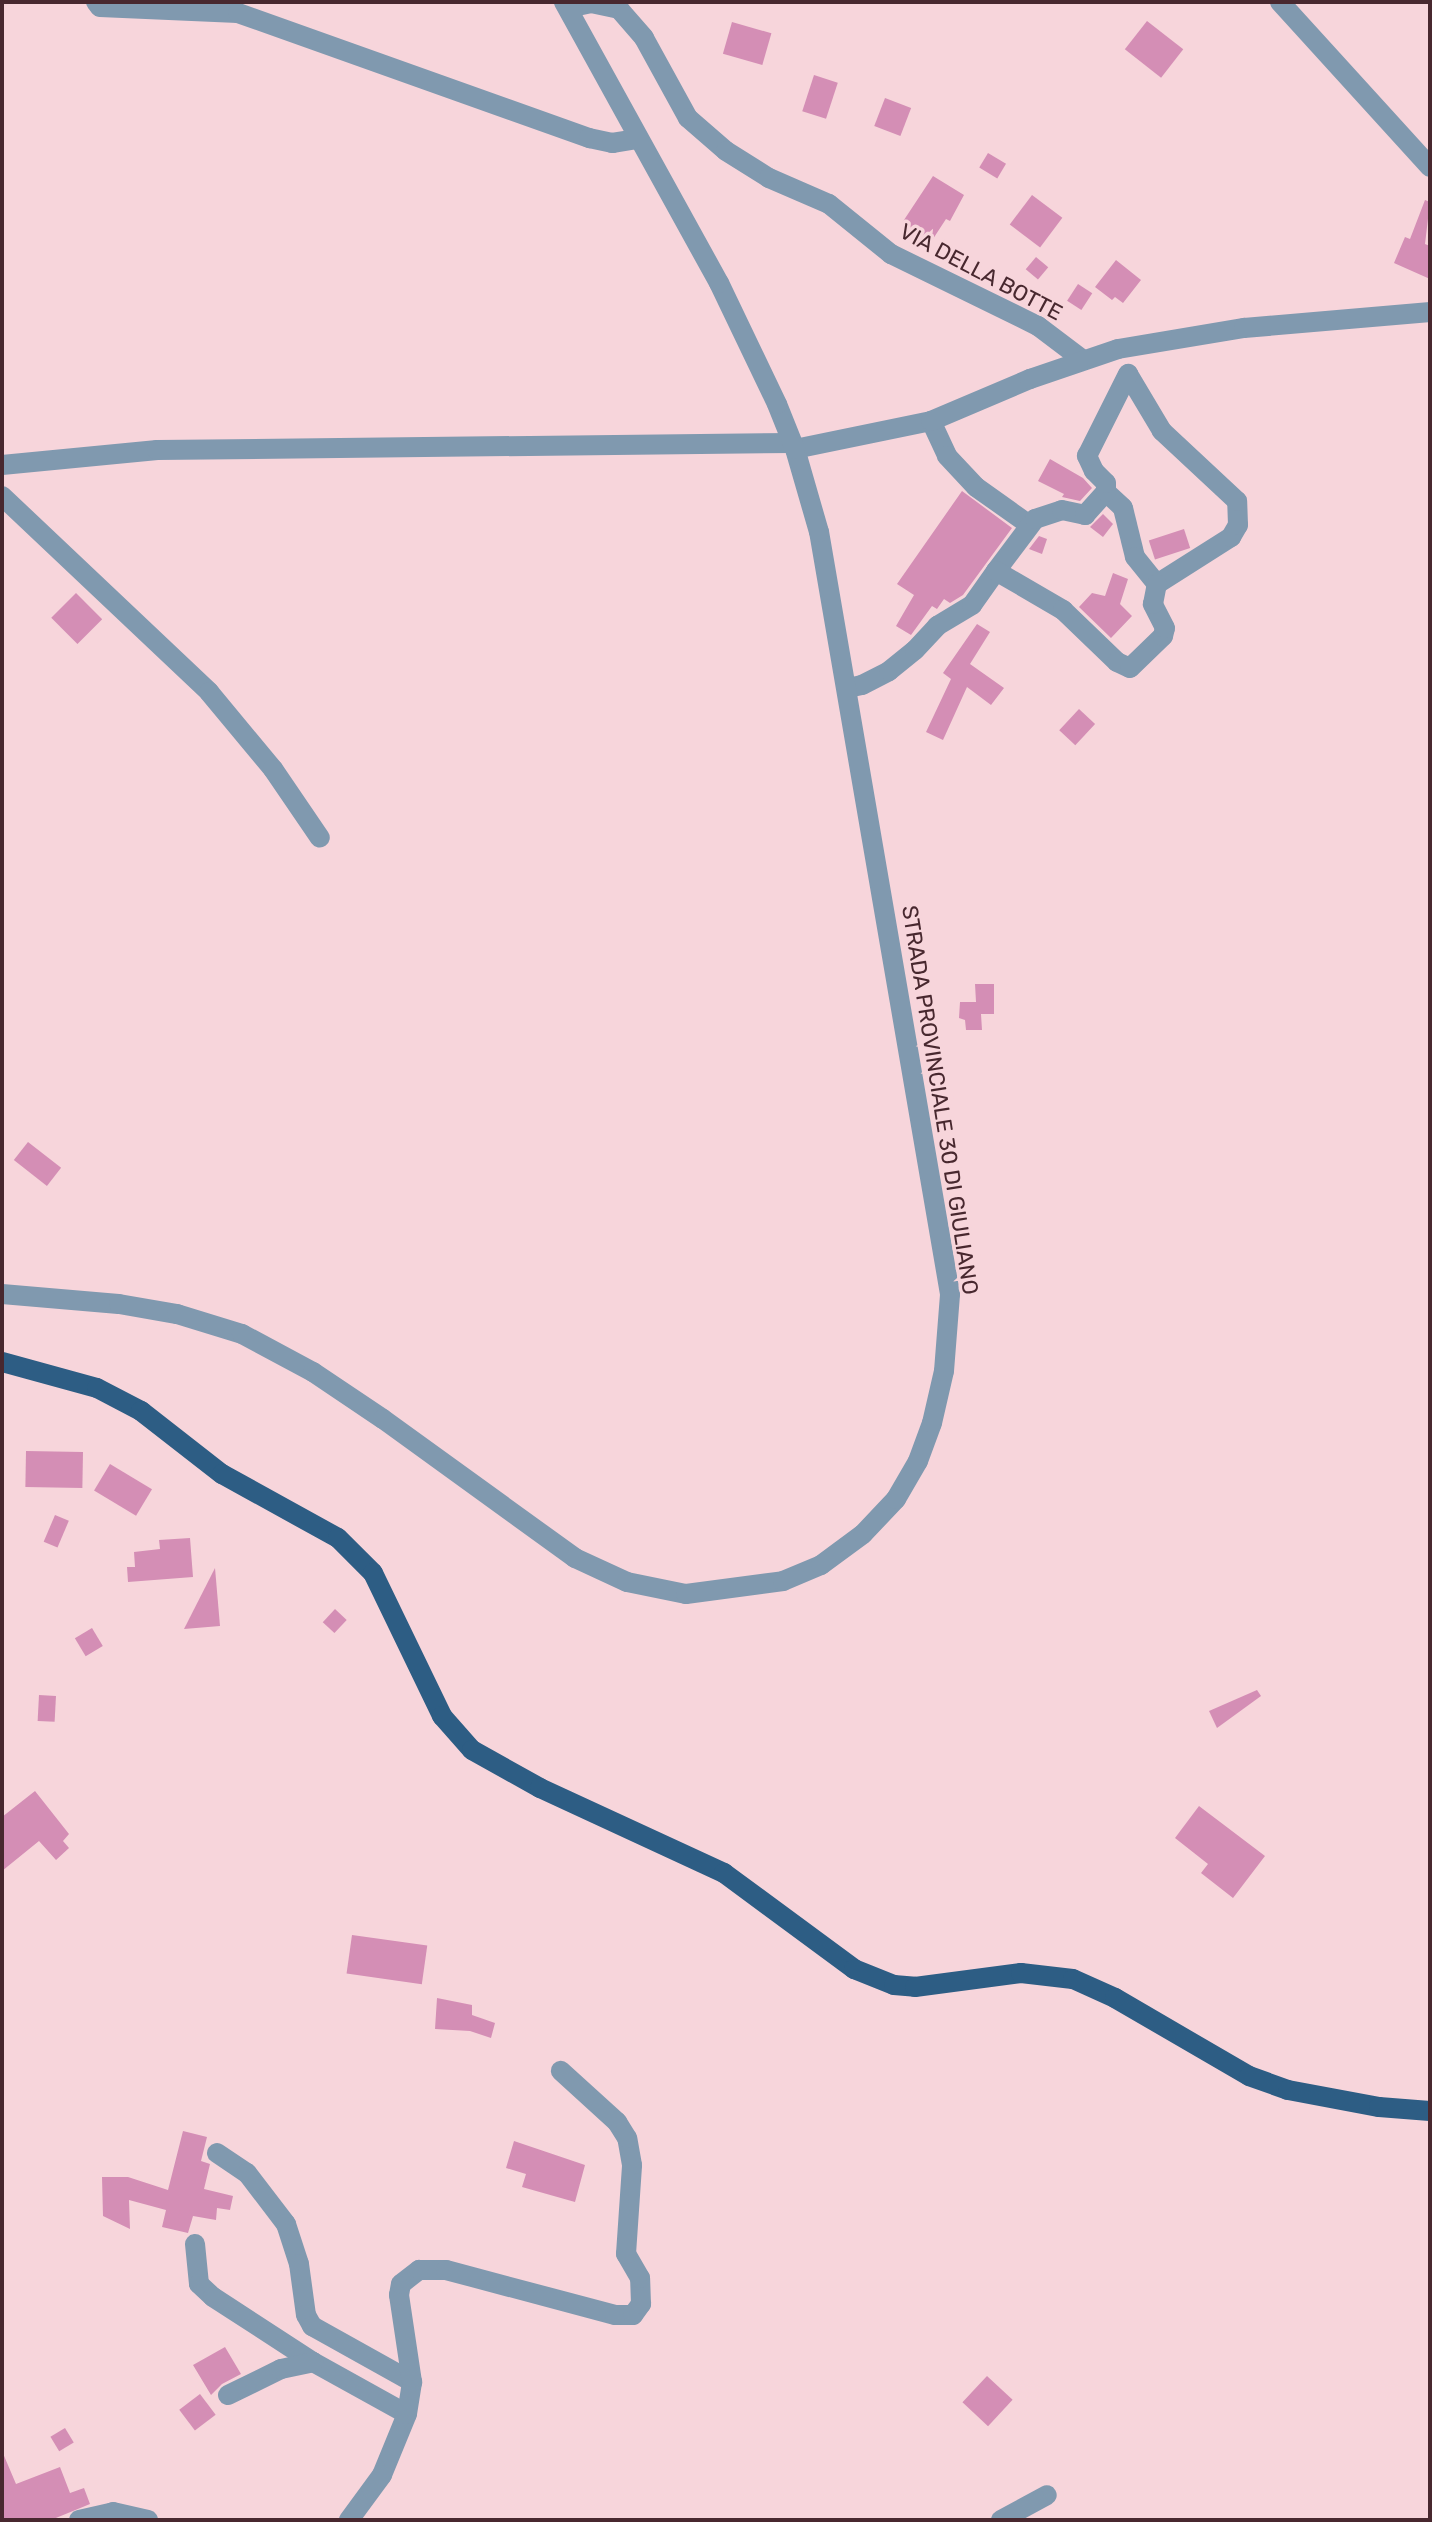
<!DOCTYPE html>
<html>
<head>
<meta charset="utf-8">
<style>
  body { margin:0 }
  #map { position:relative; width:1432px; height:2522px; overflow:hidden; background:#f7d5db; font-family:Rubik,sans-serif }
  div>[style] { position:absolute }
  .building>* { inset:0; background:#d48eb5; transform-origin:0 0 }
  .minor>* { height:20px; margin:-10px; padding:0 10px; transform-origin:10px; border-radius:10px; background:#8099af }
  .major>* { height:20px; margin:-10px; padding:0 10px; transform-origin:10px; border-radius:10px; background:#2d5d84 }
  span { translate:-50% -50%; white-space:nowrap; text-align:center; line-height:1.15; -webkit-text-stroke:7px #f7d5db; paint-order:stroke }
  .street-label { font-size:22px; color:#48282f }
  .frame { position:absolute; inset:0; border:4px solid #48282f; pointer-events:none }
</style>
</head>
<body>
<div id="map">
  <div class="building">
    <i style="left:1147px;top:21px;width:46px;height:36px;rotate:38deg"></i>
    <i style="left:732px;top:22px;width:41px;height:33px;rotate:16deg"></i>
    <i style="left:814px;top:75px;width:25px;height:38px;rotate:18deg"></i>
    <i style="left:885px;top:98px;width:28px;height:30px;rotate:21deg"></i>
    <i style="left:988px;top:153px;width:21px;height:17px;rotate:31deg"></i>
    <i style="clip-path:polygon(933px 176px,964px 195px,950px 221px,946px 219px,931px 242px,902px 223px)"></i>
    <i style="left:1032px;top:195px;width:38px;height:37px;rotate:37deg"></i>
    <i style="clip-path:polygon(1425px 200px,1430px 202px,1425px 244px,1430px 246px,1430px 279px,1394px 263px,1405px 237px,1410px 239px)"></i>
    <i style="left:1036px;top:257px;width:16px;height:16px;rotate:40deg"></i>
    <i style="clip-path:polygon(1116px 260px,1141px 280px,1123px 303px,1115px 297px,1112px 300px,1095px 287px)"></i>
    <i style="left:1078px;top:284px;width:17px;height:20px;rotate:33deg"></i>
    <i style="clip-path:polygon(1050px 459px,1083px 478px,1092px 488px,1080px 501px,1062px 497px,1064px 494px,1038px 481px)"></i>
    <i style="clip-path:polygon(962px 491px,1012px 528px,963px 595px,950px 603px,944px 599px,937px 609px,932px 606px,911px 635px,896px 626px,914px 595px,897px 584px)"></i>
    <i style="clip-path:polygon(1103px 514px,1113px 524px,1103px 537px,1090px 527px)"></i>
    <i style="left:1184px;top:529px;width:20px;height:37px;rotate:72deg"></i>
    <i style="clip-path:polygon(1039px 536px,1047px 539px,1042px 554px,1029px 549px)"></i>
    <i style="clip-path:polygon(1113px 573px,1128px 579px,1120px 604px,1132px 616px,1111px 638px,1079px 607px,1092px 593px,1105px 596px)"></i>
    <i style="left:76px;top:593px;width:37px;height:35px;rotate:45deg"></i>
    <i style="clip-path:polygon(977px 624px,990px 632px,970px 664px,1004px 688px,991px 705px,967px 687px,943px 740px,926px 732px,951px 679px,943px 673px)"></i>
    <i style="left:1079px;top:709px;width:22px;height:29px;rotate:43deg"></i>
    <i style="clip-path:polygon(975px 984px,994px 984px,994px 1014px,981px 1014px,982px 1030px,966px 1030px,965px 1020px,959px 1018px,960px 1002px,976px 1002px)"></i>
    <i style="left:28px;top:1142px;width:42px;height:23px;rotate:38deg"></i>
    <i style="left:26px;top:1451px;width:57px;height:36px;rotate:1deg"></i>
    <i style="left:110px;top:1464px;width:49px;height:31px;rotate:31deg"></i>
    <i style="left:55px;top:1515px;width:15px;height:29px;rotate:23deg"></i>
    <i style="clip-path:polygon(190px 1538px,193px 1577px,128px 1582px,127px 1567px,135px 1567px,134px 1552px,160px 1549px,159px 1540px)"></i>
    <i style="clip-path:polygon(215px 1568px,220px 1626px,184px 1629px)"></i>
    <i style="left:335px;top:1609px;width:16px;height:18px;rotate:43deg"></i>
    <i style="left:92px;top:1628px;width:21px;height:20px;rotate:59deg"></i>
    <i style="clip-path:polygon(1257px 1690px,1261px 1696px,1217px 1728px,1209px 1711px)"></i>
    <i style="left:39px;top:1695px;width:17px;height:26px;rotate:3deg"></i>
    <i style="clip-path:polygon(35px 1791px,69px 1834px,63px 1841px,69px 1848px,56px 1860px,39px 1841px,2px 1871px,2px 1817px)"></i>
    <i style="clip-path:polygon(1199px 1806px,1265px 1856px,1233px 1898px,1201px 1873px,1208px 1864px,1175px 1838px)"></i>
    <i style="left:352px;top:1935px;width:76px;height:39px;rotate:8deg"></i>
    <i style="clip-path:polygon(437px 1998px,472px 2005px,472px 2015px,495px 2023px,491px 2038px,470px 2031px,435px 2029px)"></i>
    <i style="clip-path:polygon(183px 2131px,207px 2137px,201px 2161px,210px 2164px,204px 2189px,233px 2196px,230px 2210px,217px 2208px,216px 2220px,193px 2216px,188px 2233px,162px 2227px,166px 2210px,129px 2200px,130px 2229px,103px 2216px,102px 2177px,128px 2177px,168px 2190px)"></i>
    <i style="clip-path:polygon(514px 2141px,585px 2165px,575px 2202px,522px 2187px,526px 2174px,506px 2168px)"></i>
    <i style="clip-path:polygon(225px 2347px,241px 2374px,222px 2384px,211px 2395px,193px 2365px)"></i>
    <i style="left:987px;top:2376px;width:35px;height:36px;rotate:43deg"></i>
    <i style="left:200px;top:2394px;width:26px;height:26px;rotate:53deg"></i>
    <i style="left:65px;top:2428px;width:17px;height:17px;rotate:59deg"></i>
    <i style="clip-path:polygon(2px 2451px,16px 2484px,60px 2467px,70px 2493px,84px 2488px,90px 2504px,51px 2520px,2px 2520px)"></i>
  </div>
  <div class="minor">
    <i style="left:96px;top:2px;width:6px;rotate:51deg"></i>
    <i style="left:100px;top:7px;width:138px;rotate:2.5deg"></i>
    <i style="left:238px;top:13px;width:373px;rotate:19.6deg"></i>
    <i style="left:589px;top:138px;width:24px;rotate:12deg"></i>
    <i style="left:612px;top:143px;width:26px;rotate:-9deg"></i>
    <i style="left:1280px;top:2px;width:223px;rotate:47.7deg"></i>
    <i style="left:568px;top:8px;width:24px;rotate:-12deg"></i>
    <i style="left:591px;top:3px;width:29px;rotate:12deg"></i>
    <i style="left:619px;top:9px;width:38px;rotate:49deg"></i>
    <i style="left:644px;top:38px;width:91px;rotate:61.2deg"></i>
    <i style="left:688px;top:118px;width:50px;rotate:41deg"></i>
    <i style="left:726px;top:151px;width:51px;rotate:32.1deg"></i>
    <i style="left:769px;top:178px;width:65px;rotate:23.4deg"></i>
    <i style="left:829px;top:204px;width:80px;rotate:38.9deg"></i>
    <i style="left:891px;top:254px;width:164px;rotate:26.1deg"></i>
    <i style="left:1038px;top:326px;width:56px;rotate:37.1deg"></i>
    <i style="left:931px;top:421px;width:38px;rotate:65deg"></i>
    <i style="left:947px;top:456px;width:42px;rotate:46.9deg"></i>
    <i style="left:976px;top:487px;width:64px;rotate:35.4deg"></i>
    <i style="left:795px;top:449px;width:139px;rotate:-11.6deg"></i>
    <i style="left:931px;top:421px;width:108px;rotate:-23deg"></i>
    <i style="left:1030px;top:379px;width:93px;rotate:-18.8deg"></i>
    <i style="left:1118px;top:349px;width:128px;rotate:-9.5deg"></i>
    <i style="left:1244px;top:328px;width:187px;rotate:-4.9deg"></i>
    <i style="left:2px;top:465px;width:156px;rotate:-5.5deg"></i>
    <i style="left:157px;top:450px;width:635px;rotate:-0.63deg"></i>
    <i style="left:1106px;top:492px;width:23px;rotate:43deg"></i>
    <i style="left:1123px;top:508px;width:50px;rotate:76.2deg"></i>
    <i style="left:1135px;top:557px;width:35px;rotate:51deg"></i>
    <i style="left:1157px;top:584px;width:88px;rotate:-32.4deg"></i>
    <i style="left:1231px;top:537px;width:14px;rotate:-60deg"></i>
    <i style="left:1238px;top:525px;width:24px;rotate:-92deg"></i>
    <i style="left:1237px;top:501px;width:103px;rotate:-137deg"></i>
    <i style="left:1162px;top:431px;width:66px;rotate:-120.8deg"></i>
    <i style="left:2px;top:496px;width:285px;rotate:43.4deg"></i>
    <i style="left:209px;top:692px;width:100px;rotate:50.3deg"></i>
    <i style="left:273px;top:769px;width:83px;rotate:55.7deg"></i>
    <i style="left:996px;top:571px;width:65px;rotate:-53.1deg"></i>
    <i style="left:1035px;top:519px;width:28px;rotate:-18deg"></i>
    <i style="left:1062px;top:510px;width:24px;rotate:12deg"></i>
    <i style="left:1085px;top:515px;width:31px;rotate:-48deg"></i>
    <i style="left:1106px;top:492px;width:9px;rotate:-90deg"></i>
    <i style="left:1106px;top:483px;width:17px;rotate:-135deg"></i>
    <i style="left:1094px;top:471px;width:17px;rotate:-115deg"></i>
    <i style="left:1087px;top:456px;width:92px;rotate:-63.4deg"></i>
    <i style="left:848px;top:688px;width:14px;rotate:-12deg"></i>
    <i style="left:862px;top:685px;width:30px;rotate:-27deg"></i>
    <i style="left:889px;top:671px;width:33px;rotate:-39deg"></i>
    <i style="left:915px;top:650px;width:33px;rotate:-47deg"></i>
    <i style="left:937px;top:626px;width:41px;rotate:-31deg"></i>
    <i style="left:972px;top:605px;width:42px;rotate:-54.8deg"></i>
    <i style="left:996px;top:571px;width:78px;rotate:30.2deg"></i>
    <i style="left:1063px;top:610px;width:75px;rotate:43.9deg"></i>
    <i style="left:1117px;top:662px;width:14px;rotate:25deg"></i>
    <i style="left:1130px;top:668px;width:46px;rotate:-44.1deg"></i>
    <i style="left:1163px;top:636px;width:8px;rotate:-76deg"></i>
    <i style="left:1165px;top:628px;width:27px;rotate:-117deg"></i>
    <i style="left:1153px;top:604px;width:20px;rotate:-79deg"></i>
    <i style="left:2px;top:1294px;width:117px;rotate:4.9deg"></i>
    <i style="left:119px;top:1304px;width:59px;rotate:9.8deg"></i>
    <i style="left:177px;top:1314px;width:68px;rotate:17.1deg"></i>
    <i style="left:242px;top:1334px;width:81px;rotate:28.2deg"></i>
    <i style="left:313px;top:1372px;width:84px;rotate:33.9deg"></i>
    <i style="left:383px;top:1419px;width:237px;rotate:35.9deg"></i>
    <i style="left:575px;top:1558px;width:57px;rotate:24.8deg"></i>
    <i style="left:627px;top:1582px;width:60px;rotate:11.5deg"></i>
    <i style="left:686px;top:1594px;width:98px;rotate:-7.6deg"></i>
    <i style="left:783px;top:1581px;width:41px;rotate:-22.8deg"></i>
    <i style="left:821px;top:1565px;width:52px;rotate:-36.4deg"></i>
    <i style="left:863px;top:1534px;width:48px;rotate:-46.7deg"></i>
    <i style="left:896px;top:1499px;width:44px;rotate:-59.9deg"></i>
    <i style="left:918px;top:1461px;width:40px;rotate:-69.8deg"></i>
    <i style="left:932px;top:1423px;width:53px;rotate:-77deg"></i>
    <i style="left:944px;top:1371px;width:77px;rotate:-85.5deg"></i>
    <i style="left:950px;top:1294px;width:773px;rotate:-99.75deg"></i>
    <i style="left:819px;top:532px;width:86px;rotate:-106.1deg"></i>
    <i style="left:795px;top:449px;width:48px;rotate:-111.8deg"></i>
    <i style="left:777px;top:404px;width:134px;rotate:-115.6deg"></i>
    <i style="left:719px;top:283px;width:321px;rotate:-118.9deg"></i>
    <i style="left:217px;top:2153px;width:36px;rotate:34deg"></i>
    <i style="left:247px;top:2173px;width:64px;rotate:52.6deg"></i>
    <i style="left:286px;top:2224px;width:42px;rotate:72deg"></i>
    <i style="left:299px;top:2264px;width:51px;rotate:82.2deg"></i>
    <i style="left:306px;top:2315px;width:13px;rotate:61deg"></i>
    <i style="left:312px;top:2326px;width:115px;rotate:29.2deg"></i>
    <i style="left:195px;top:2244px;width:40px;rotate:84.3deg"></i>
    <i style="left:199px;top:2284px;width:19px;rotate:43deg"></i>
    <i style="left:213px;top:2297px;width:119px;rotate:33deg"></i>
    <i style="left:313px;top:2362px;width:107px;rotate:29deg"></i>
    <i style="left:407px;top:2414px;width:66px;rotate:112.3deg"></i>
    <i style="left:382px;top:2475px;width:56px;rotate:126.3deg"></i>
    <i style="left:228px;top:2395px;width:59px;rotate:-26.1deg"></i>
    <i style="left:281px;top:2369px;width:33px;rotate:-12deg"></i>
    <i style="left:407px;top:2414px;width:32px;rotate:-81deg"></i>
    <i style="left:412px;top:2382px;width:88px;rotate:-98.5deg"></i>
    <i style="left:399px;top:2295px;width:11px;rotate:-80deg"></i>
    <i style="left:401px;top:2284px;width:23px;rotate:-38deg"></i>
    <i style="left:419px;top:2270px;width:27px"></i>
    <i style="left:446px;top:2270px;width:175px;rotate:14.9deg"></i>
    <i style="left:615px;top:2315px;width:18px"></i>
    <i style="left:633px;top:2315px;width:14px;rotate:-54deg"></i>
    <i style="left:641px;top:2304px;width:26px;rotate:-92deg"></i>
    <i style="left:640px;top:2278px;width:28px;rotate:-120deg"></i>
    <i style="left:626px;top:2254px;width:89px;rotate:-86.1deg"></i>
    <i style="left:632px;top:2165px;width:27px;rotate:-100deg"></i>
    <i style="left:627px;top:2138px;width:19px;rotate:-122deg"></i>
    <i style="left:617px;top:2122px;width:76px;rotate:-137.7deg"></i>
    <i style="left:79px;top:2520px;width:35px;rotate:-13deg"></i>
    <i style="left:113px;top:2512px;width:36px;rotate:13deg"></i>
    <i style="left:1001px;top:2520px;width:52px;rotate:-28.5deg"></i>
  </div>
  <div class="major">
    <i style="left:2px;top:1362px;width:98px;rotate:15.3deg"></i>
    <i style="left:97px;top:1388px;width:50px;rotate:27.6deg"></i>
    <i style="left:141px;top:1411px;width:103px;rotate:37.9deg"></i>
    <i style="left:222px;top:1474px;width:132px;rotate:28.9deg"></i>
    <i style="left:338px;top:1538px;width:49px;rotate:45deg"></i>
    <i style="left:373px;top:1573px;width:159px;rotate:64.2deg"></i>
    <i style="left:442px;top:1716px;width:45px;rotate:48.6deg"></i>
    <i style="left:472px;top:1750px;width:78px;rotate:29.2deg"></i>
    <i style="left:540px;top:1788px;width:203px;rotate:24.8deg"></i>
    <i style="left:724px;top:1873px;width:162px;rotate:36.4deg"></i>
    <i style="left:854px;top:1969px;width:43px;rotate:21.8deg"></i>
    <i style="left:894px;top:1985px;width:21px;rotate:5deg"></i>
    <i style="left:915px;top:1987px;width:107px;rotate:-7.5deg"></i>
    <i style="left:1021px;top:1973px;width:52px;rotate:6.6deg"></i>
    <i style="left:1073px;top:1979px;width:46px;rotate:24.3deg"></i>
    <i style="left:1115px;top:1998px;width:155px;rotate:30.2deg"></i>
    <i style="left:1249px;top:2076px;width:41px;rotate:19.7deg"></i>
    <i style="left:1288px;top:2090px;width:93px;rotate:10.6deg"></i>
    <i style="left:1379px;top:2107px;width:51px;rotate:4.5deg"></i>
  </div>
  <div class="street-label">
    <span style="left:981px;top:272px;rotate:28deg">VIA DELLA BOTTE</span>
    <span style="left:940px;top:1100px;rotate:81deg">STRADA PROVINCIALE 30 DI GIULIANO</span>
  </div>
  <div class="frame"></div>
</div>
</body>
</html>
